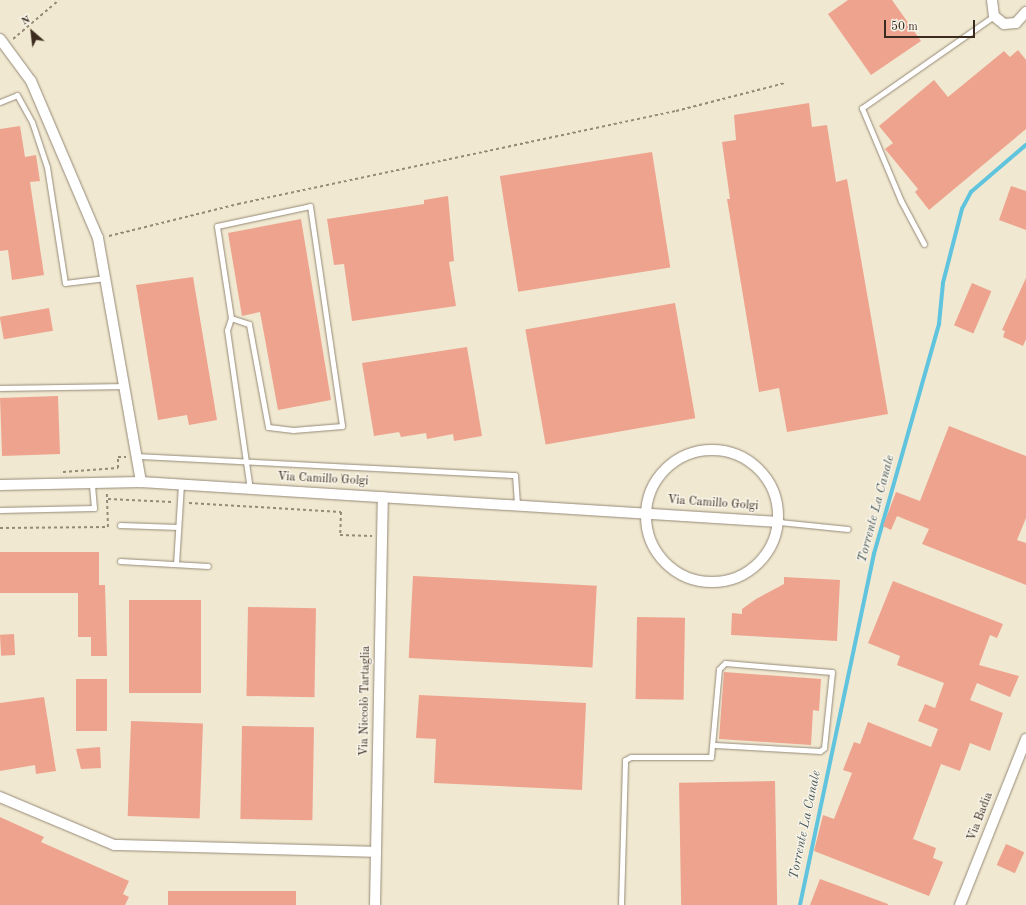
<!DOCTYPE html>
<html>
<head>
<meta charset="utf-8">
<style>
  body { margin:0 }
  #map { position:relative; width:1026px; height:905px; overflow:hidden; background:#f0e8d0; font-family:"Old Standard TT",serif }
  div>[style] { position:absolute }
  .stream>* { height:3.5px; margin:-1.75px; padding:0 1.75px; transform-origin:1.75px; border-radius:1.75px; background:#60c4de }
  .building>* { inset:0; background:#eea38f; transform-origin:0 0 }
  .path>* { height:2px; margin-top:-1px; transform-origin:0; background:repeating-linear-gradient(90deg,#968977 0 3px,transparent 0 6px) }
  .roads { filter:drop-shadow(0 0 1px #968977) drop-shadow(0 0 1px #968977) }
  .lane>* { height:5px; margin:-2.5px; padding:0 2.5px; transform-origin:2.5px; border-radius:2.5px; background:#fff }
  .street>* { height:10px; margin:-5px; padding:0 5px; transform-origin:5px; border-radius:5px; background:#fff }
  .street>.ring { margin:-5px; padding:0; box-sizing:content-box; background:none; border:10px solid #fff; border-radius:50% }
  span { translate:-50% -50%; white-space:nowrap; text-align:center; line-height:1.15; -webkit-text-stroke:3px #f7f3e8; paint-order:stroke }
  .street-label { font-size:12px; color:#3b2a1e }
  .water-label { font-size:13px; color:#465858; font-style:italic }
  .north { position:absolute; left:12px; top:12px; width:40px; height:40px; -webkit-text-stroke:3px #f7f3e8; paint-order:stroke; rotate:332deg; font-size:11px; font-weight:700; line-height:16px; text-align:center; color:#3b2a1e }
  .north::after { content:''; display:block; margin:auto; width:14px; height:18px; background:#3b2a1e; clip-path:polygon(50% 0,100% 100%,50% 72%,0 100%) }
  .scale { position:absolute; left:884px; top:20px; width:91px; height:18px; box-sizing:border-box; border:2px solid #3b2a1e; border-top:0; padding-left:5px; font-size:12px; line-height:14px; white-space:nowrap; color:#3b2a1e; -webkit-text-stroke:3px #f7f3e8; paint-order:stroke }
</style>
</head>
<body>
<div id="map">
  <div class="stream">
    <i style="left:800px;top:905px;width:359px;rotate:-78.1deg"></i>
    <i style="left:874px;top:554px;width:239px;rotate:-74.2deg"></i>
    <i style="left:939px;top:324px;width:41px;rotate:-84.4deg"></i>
    <i style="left:943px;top:283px;width:76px;rotate:-75.6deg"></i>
    <i style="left:962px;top:209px;width:19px;rotate:-62deg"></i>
    <i style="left:971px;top:192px;width:72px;rotate:-40.5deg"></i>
  </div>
  <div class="building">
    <i style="clip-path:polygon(848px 0,892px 0,921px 41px,871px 75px,828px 14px)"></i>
    <i style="clip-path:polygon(1018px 50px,1026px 60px,1026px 129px,929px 210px,915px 192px,918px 189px,885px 149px,893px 143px,879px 126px,934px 80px,948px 97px,1004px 51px,1010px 57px)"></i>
    <i style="clip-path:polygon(809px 103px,812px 127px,827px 125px,836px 182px,847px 179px,888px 414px,787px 432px,779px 388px,759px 392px,727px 199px,730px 199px,722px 142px,736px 140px,734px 115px)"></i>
    <i style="clip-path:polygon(20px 126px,25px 157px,36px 155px,40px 181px,30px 182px,44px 275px,12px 280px,8px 250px,0 251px,0 129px)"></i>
    <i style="left:652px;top:152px;width:117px;height:154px;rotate:81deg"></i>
    <i style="clip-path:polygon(1011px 186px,1026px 191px,1026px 230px,999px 220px)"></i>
    <i style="clip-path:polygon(448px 196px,454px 261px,449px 262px,456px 306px,352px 321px,344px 264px,334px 265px,327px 219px,424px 204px,424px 200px)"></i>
    <i style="clip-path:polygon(301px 219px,331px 400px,278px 410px,260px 312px,242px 316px,228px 233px)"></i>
    <i style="clip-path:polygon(193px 277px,217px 420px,189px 425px,187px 415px,158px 420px,136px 285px)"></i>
    <i style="clip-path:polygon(1026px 278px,1026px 339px,1023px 346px,1003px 337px,1005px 331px,1002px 330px)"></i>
    <i style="left:972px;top:283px;width:21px;height:46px;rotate:23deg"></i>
    <i style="left:675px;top:303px;width:117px;height:152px;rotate:80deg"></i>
    <i style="left:49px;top:308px;width:23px;height:50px;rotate:80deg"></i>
    <i style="clip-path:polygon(467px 347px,482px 436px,454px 441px,453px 434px,427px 439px,426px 433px,401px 437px,399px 432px,374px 436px,362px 363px)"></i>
    <i style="left:58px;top:396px;width:58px;height:58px;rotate:88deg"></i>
    <i style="clip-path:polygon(949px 426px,1026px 456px,1026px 518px,1017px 540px,1026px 543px,1026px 585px,922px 544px,929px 529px,897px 516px,891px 530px,883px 526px,896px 492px,920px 501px)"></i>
    <i style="clip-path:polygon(0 552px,99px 552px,99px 585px,105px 585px,107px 656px,91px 656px,91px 637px,78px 637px,78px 593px,0 593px)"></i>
    <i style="left:413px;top:576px;width:184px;height:82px;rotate:3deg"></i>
    <i style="clip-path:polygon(784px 577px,840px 580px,837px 641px,731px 635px,732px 613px,742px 614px,742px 609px,756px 599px,784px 584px)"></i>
    <i style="clip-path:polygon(893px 581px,1003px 624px,997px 638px,990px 635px,979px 665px,1019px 676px,1010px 697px,977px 683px,970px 700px,1003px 713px,990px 751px,970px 743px,960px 771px,941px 764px,913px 839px,936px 848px,933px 858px,943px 862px,929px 896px,814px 851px,823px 815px,834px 819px,852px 773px,843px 770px,854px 742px,860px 744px,868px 722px,931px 747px,938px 729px,918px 721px,925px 704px,935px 708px,944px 683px,897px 665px,900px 656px,868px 643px)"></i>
    <i style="left:129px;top:600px;width:72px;height:93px"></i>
    <i style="left:248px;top:607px;width:68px;height:89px;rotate:1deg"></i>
    <i style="left:637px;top:617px;width:48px;height:82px;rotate:1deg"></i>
    <i style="left:14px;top:634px;width:21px;height:14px;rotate:87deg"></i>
    <i style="clip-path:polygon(724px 672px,821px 679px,819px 711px,813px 710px,811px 745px,719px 739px)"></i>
    <i style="left:76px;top:679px;width:31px;height:52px"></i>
    <i style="clip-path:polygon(419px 695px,586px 703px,582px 790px,434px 783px,436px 739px,416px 738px)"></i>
    <i style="clip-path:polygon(44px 697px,56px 771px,36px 774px,35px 765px,0 771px,0 703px)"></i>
    <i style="left:131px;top:721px;width:72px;height:95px;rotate:2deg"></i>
    <i style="left:242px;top:726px;width:72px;height:93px;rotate:1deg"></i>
    <i style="clip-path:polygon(100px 747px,101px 768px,81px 769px,76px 749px)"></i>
    <i style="left:775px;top:781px;width:124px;height:96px;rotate:89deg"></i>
    <i style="clip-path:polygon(0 817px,44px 837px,41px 842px,129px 881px,123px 894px,129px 897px,125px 905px,0 905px)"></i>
    <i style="left:1006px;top:844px;width:20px;height:23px;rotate:24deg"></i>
    <i style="clip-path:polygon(820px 879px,888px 904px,888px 905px,810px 905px)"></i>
    <i style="left:168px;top:891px;width:128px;height:14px"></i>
  </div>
  <div class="path">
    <i style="left:13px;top:39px;width:60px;rotate:-40.3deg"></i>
    <i style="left:109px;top:236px;width:133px;rotate:-13.9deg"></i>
    <i style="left:238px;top:204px;width:448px;rotate:-12deg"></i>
    <i style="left:676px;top:111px;width:113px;rotate:-14.4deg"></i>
    <i style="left:63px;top:472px;width:55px;rotate:-4.2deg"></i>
    <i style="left:118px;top:468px;width:11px;rotate:-90deg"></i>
    <i style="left:118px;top:457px;width:8px"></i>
    <i style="left:342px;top:483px;width:9px;rotate:-90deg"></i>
    <i style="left:108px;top:499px;width:64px;rotate:2.7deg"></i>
    <i style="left:189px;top:503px;width:152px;rotate:3.4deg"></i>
    <i style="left:341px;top:512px;width:23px;rotate:92deg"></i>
    <i style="left:340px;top:535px;width:32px;rotate:2deg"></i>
    <i style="left:0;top:528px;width:108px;rotate:-0.5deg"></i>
    <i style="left:108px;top:527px;width:33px;rotate:-92deg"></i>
  </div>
  <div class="roads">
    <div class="lane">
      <i style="left:0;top:102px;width:18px;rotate:-22deg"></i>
      <i style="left:17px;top:95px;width:31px;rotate:61deg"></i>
      <i style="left:32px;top:122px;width:47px;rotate:71.6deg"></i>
      <i style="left:47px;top:167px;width:117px;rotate:81.2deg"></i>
      <i style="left:65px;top:283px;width:41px;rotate:-7deg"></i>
      <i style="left:310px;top:206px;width:222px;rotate:81.7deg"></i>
      <i style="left:342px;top:426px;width:49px;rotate:175.3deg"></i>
      <i style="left:293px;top:430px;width:25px;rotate:-173deg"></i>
      <i style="left:268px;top:427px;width:105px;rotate:-100.5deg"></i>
      <i style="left:249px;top:324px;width:19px;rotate:-162deg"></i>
      <i style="left:231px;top:318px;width:93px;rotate:-98.7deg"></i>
      <i style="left:217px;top:226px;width:95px;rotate:-12.1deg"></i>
      <i style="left:924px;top:244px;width:49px;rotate:-118.1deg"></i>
      <i style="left:901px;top:201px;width:101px;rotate:-112.8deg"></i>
      <i style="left:862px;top:108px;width:161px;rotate:-34.9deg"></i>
      <i style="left:231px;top:318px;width:13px;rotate:108deg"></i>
      <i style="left:227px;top:330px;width:161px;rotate:81.8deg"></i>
      <i style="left:0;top:388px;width:125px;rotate:-0.9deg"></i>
      <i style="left:138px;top:456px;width:377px;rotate:2.9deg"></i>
      <i style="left:515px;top:475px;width:30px;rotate:86deg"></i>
      <i style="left:0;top:510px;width:94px;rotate:-1.2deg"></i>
      <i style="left:94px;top:508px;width:25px;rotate:-95deg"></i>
      <i style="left:779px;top:522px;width:69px;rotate:5.8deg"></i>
      <i style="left:120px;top:525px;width:58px;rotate:2deg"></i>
      <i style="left:120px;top:561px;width:88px;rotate:3.3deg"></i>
      <i style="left:176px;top:564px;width:79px;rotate:-86.4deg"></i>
      <i style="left:621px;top:905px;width:145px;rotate:-88.4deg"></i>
      <i style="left:625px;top:760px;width:7px;rotate:-27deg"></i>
      <i style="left:631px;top:757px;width:80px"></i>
      <i style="left:711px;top:757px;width:88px;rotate:-84.8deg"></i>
      <i style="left:719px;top:669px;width:8px;rotate:-45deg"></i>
      <i style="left:725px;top:663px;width:107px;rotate:4.8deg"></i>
      <i style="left:832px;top:672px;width:76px;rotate:96deg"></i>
      <i style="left:824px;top:748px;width:5px;rotate:143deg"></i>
      <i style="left:820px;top:751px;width:105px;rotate:-176.7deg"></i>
    </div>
    <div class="street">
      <i style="left:992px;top:0;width:16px;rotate:83deg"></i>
      <i style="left:994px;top:16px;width:13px;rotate:39deg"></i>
      <i style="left:1004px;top:24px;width:12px;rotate:-5deg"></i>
      <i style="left:1016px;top:23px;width:15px;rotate:-48deg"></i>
      <i style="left:0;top:39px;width:52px;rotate:53.6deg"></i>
      <i style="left:31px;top:81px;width:171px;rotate:66.9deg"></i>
      <i style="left:98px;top:238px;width:248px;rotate:80deg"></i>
      <i class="ring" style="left:646px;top:450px;width:122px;height:122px"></i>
      <i style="left:0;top:485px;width:141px;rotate:-1.2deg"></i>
      <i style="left:141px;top:482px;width:639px;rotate:3.59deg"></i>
      <i style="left:0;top:797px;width:124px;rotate:22.8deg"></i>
      <i style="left:114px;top:845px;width:262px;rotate:1.5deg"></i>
      <i style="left:375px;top:905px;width:408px;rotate:-88.9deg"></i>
      <i style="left:960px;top:905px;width:179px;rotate:-68.3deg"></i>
    </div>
  </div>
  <div class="street-label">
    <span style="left:323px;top:480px;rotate:3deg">Via Camillo Golgi</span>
    <span style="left:713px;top:504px;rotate:4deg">Via Camillo Golgi</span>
    <span style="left:366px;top:701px;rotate:-89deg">Via Niccolò Tartaglia</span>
    <span style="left:981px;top:817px;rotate:-69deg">Via Badia</span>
  </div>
  <div class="water-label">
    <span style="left:877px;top:509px;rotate:-75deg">Torrente La Canale</span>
    <span style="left:806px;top:825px;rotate:-78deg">Torrente La Canale</span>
  </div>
  <div class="north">N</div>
  <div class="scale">50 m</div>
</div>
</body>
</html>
